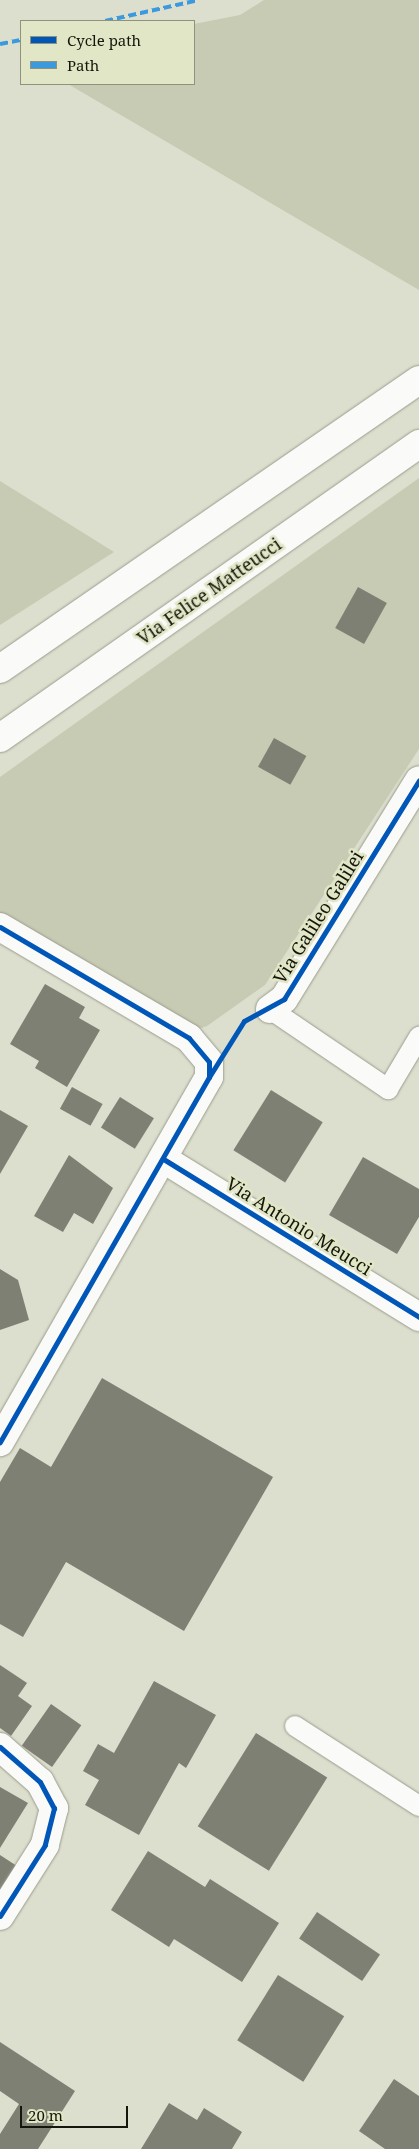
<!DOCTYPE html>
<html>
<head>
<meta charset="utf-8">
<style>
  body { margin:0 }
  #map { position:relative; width:419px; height:2149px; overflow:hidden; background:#dcdfcd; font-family:"Noto Serif",serif }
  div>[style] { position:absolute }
  .green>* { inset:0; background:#c7cbb3 }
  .building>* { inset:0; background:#7e8073; transform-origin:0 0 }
  .roads { filter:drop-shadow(0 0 1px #9a9c8e) drop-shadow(0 0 1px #9a9c8e) }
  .lane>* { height:20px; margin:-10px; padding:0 10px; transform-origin:10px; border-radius:10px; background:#fafaf8 }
  .street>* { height:28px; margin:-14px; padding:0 14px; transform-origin:14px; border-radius:14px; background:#fafaf8 }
  .secondary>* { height:28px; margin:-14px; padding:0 14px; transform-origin:14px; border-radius:14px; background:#fafaf8 }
  .quiet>* { height:4px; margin-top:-2px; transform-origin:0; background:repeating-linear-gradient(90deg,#3b9ade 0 8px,transparent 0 12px) }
  .cycleway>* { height:5px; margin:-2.5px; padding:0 2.5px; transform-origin:2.5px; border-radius:2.5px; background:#0057b8 }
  span { translate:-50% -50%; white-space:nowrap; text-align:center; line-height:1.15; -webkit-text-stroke:5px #e1e6c6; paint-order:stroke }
  .street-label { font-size:18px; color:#15160b }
  .legend { position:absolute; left:20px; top:20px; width:175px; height:65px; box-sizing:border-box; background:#e1e6c6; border:1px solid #8f937b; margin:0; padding:6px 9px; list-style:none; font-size:15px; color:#15160b }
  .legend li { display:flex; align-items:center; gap:10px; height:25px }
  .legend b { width:25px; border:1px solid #8f937b }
  .scale { position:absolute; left:20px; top:2106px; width:108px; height:22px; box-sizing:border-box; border:2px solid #15160b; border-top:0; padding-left:6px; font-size:15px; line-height:18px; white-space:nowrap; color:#15160b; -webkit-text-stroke:4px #e1e6c6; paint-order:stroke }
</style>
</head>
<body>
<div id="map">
  <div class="green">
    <i style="clip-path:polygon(264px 0,419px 0,419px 290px,68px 84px,194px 84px,194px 24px,240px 15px)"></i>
    <i style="clip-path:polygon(419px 478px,419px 749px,265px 985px,207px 1026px,181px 1035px,0 933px,0 777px)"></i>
    <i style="clip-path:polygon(0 481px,114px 552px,0 625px)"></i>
  </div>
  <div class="building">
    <i style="left:358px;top:587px;width:33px;height:47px;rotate:29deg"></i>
    <i style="left:274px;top:738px;width:37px;height:33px;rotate:29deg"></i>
    <i style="clip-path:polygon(45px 984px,85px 1007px,79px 1018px,100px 1030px,67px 1087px,35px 1068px,39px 1061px,10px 1044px)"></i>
    <i style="left:72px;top:1087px;width:35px;height:25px;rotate:29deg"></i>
    <i style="left:271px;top:1090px;width:61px;height:71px;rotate:32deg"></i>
    <i style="left:120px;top:1097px;width:40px;height:36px;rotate:32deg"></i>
    <i style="clip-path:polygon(0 1110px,28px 1126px,0 1174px)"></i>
    <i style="clip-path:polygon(69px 1155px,113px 1188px,93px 1224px,74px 1213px,63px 1232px,34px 1216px)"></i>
    <i style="clip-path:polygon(363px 1157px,419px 1189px,419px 1217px,397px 1254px,329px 1215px)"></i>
    <i style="clip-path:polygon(0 1269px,18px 1280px,29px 1320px,0 1330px)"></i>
    <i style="clip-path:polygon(102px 1378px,273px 1477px,184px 1631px,66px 1562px,23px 1637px,0 1624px,0 1482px,20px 1448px,51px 1467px)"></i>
    <i style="clip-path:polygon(0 1665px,27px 1683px,18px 1696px,32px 1706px,11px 1736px,0 1728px)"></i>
    <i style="clip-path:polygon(154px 1681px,216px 1715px,186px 1768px,179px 1763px,139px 1835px,85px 1805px,99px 1780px,83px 1771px,98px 1744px,114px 1753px)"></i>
    <i style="left:51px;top:1704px;width:37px;height:51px;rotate:35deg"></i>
    <i style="left:256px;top:1733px;width:84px;height:110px;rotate:32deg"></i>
    <i style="clip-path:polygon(0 1787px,28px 1803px,0 1848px)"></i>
    <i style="clip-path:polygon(148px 1851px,205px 1887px,210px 1879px,279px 1923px,242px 1982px,174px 1939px,169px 1947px,111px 1910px)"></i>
    <i style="clip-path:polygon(0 1855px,20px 1868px,0 1900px)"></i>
    <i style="left:317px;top:1912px;width:76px;height:32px;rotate:34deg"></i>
    <i style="left:278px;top:1975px;width:78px;height:77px;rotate:32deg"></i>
    <i style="clip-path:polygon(0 2042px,75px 2091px,38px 2149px,0 2149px,0 2134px,19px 2104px,0 2091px)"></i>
    <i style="clip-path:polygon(394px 2079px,419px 2096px,419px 2149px,385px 2149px,359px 2131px)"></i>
    <i style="clip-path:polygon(169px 2103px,197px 2120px,204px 2108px,242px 2132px,232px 2149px,141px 2149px)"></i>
  </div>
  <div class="roads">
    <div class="lane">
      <i style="left:270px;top:1009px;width:143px;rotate:34.1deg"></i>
      <i style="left:388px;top:1089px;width:61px;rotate:-59.2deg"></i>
      <i style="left:295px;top:1726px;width:148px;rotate:32.8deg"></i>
    </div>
    <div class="street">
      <i style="left:0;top:927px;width:219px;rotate:30.4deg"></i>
      <i style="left:189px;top:1038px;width:31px;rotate:50deg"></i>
      <i style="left:209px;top:1062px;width:15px;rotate:90deg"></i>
      <i style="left:209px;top:1077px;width:421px;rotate:119.8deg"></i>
      <i style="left:270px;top:1009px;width:17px;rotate:-36deg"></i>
      <i style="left:284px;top:999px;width:257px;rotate:-58.3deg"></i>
      <i style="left:165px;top:1160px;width:299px;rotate:31.7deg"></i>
      <i style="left:0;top:1747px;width:53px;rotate:41.2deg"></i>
      <i style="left:40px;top:1782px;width:30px;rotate:62deg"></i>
      <i style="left:54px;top:1808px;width:38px;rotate:104deg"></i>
      <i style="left:45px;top:1845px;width:84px;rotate:122.4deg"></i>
    </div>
    <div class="secondary">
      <i style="left:0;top:669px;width:509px;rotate:-34.6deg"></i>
      <i style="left:0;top:738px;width:512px;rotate:-35.06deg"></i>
    </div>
  </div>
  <div class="quiet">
    <i style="left:105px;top:21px;width:96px;rotate:-12.6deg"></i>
    <i style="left:0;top:44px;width:21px;rotate:-11deg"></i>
  </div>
  <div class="cycleway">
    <i style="left:0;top:927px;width:219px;rotate:30.4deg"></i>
    <i style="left:189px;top:1038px;width:31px;rotate:50deg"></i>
    <i style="left:209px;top:1062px;width:15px;rotate:90deg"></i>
    <i style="left:209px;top:1077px;width:421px;rotate:119.8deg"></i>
    <i style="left:209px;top:1077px;width:66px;rotate:-58deg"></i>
    <i style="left:244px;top:1021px;width:46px;rotate:-28.8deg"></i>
    <i style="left:284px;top:999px;width:257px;rotate:-58.3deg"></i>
    <i style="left:165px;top:1160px;width:299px;rotate:31.7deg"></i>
    <i style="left:0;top:1747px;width:53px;rotate:41.2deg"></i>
    <i style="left:40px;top:1782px;width:30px;rotate:62deg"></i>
    <i style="left:54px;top:1808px;width:38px;rotate:104deg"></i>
    <i style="left:45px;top:1845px;width:84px;rotate:122.4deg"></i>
  </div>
  <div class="street-label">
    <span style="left:209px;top:591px;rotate:-35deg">Via Felice Matteucci</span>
    <span style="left:318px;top:917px;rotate:-58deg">Via Galileo Galilei</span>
    <span style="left:299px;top:1226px;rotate:32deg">Via Antonio Meucci</span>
  </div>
  <ul class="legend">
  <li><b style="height:6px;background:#0057b8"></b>Cycle path</li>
  <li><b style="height:6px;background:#3b9ade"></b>Path</li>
  </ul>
  <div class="scale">20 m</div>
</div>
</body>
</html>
